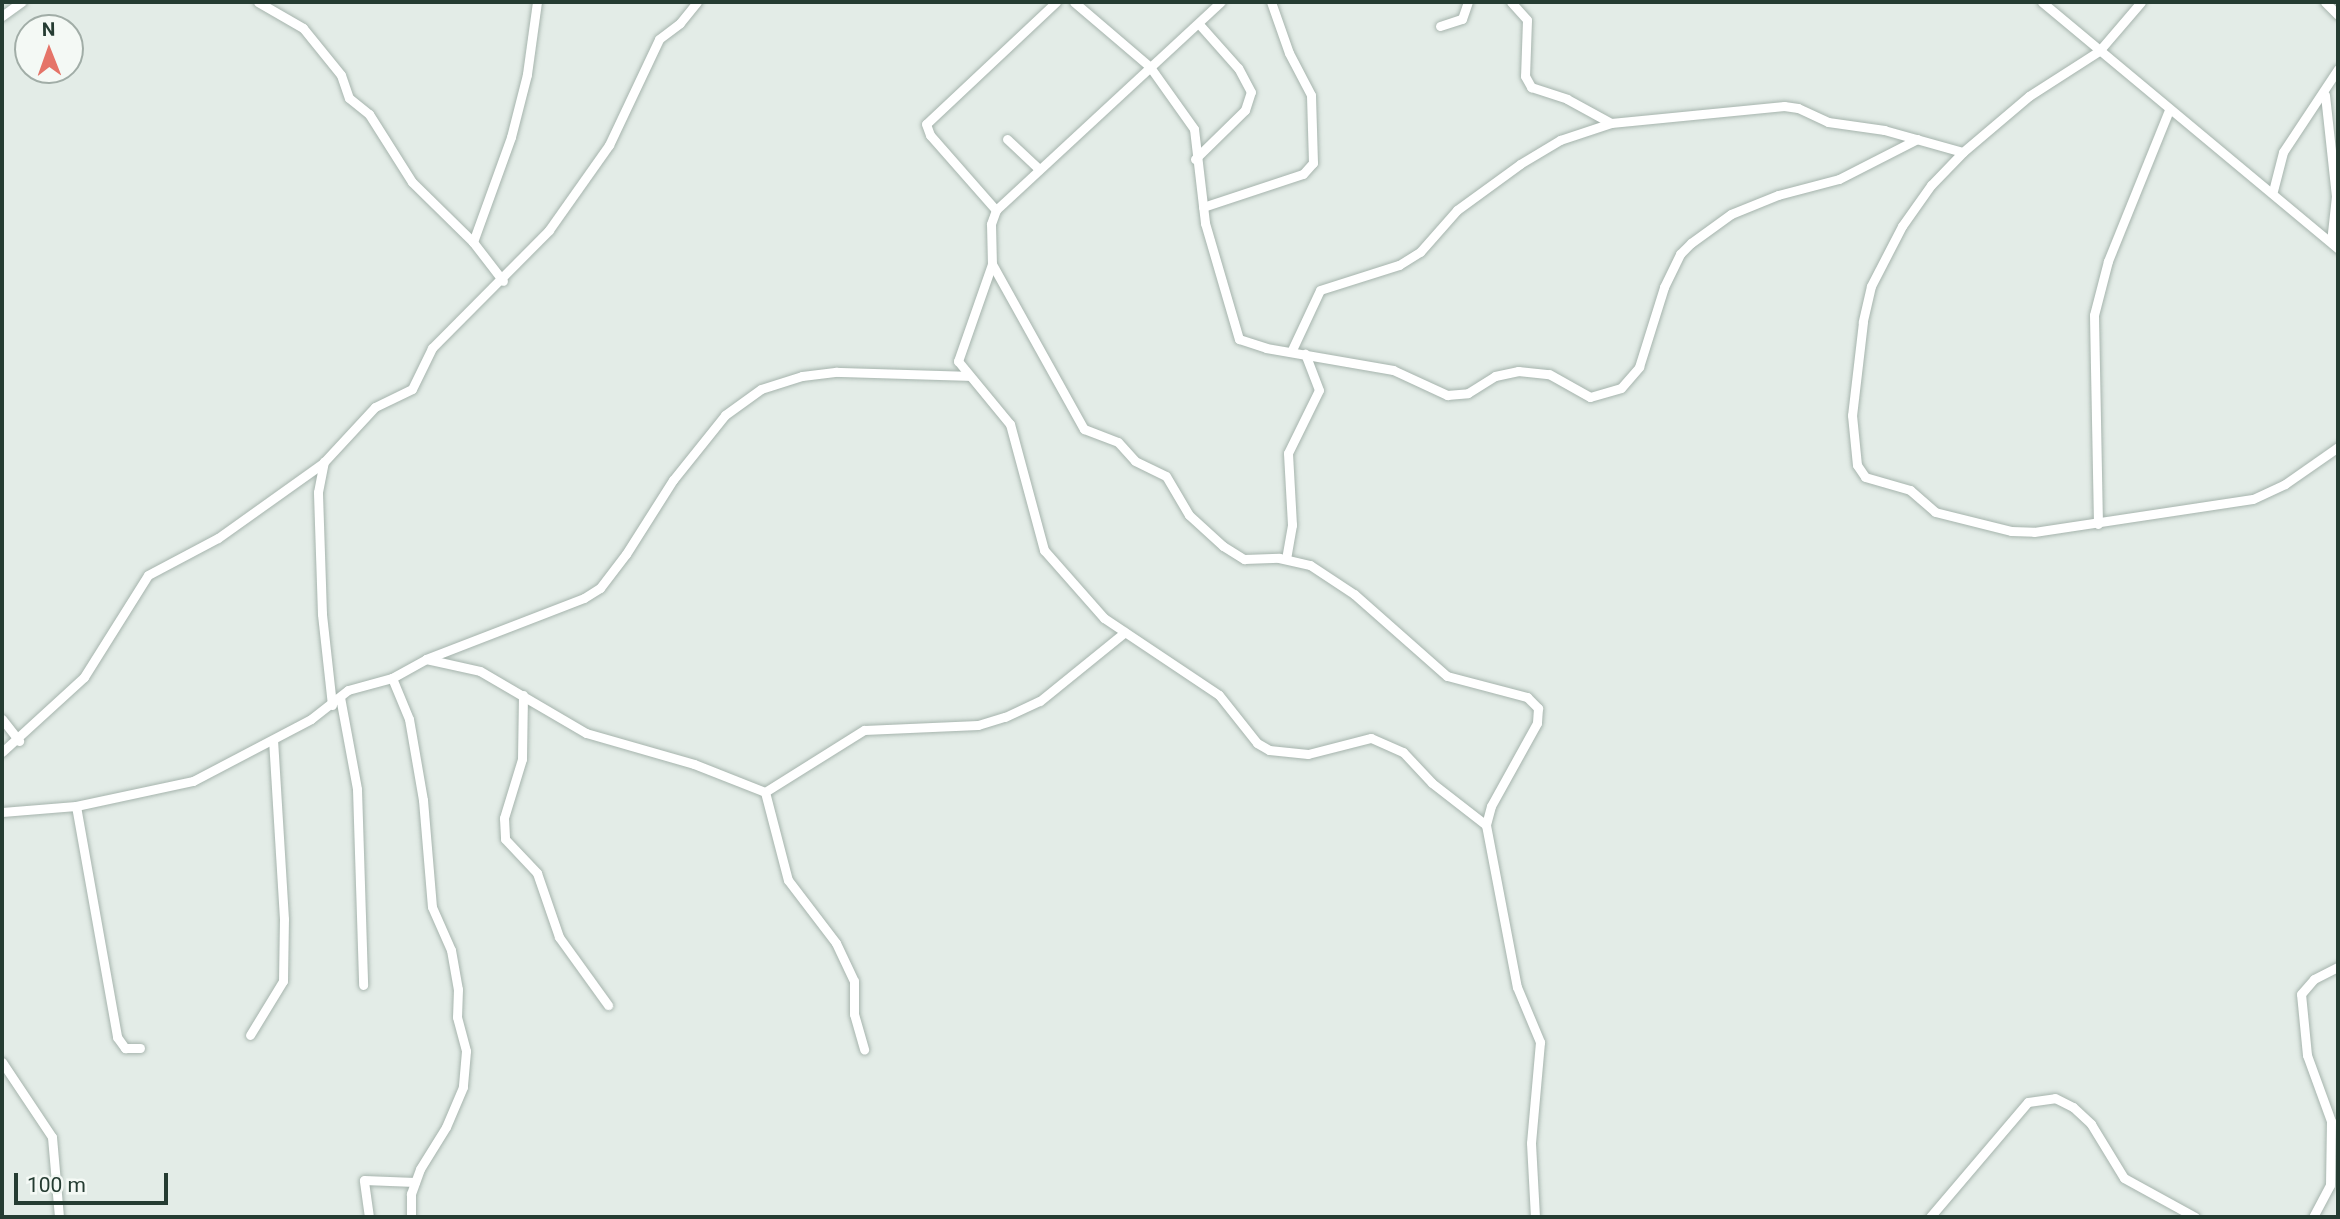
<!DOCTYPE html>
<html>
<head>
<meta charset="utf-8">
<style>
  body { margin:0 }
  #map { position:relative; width:2340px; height:1219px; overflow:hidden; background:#e3ece7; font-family:Roboto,sans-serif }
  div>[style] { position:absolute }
  .roads { filter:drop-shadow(0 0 2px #a6b4ad) drop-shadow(0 0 2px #a6b4ad) }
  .minor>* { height:9px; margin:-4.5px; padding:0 4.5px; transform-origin:4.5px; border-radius:4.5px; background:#fff }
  span { translate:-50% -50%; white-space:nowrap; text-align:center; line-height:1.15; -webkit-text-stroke:7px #f4f9f5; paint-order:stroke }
  .frame { position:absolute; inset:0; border:4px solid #253c32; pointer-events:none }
  .north { position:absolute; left:14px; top:14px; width:70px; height:70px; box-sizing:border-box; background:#f4f9f5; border:2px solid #a1ada7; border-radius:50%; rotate:359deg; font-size:19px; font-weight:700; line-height:28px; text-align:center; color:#253c32 }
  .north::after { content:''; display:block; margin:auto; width:24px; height:32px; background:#e57468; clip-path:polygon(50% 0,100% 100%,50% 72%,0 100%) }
  .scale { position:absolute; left:14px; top:1173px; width:154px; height:32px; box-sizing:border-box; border:4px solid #253c32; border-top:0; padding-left:9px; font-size:21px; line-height:24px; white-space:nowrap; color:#253c32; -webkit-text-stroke:5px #f4f9f5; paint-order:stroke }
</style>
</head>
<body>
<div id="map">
  <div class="roads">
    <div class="minor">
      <i style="left:258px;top:2px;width:52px;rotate:30deg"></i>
      <i style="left:303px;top:28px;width:60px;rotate:51deg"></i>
      <i style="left:341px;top:75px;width:24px;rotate:71deg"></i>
      <i style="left:349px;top:98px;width:26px;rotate:39deg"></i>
      <i style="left:369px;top:114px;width:80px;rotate:57.7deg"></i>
      <i style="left:412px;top:182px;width:86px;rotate:44.5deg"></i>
      <i style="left:473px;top:242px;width:49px;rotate:52.4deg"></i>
      <i style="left:1056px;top:2px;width:178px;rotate:136.8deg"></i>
      <i style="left:926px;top:124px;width:12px;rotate:70deg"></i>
      <i style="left:930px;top:135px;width:100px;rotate:48.7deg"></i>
      <i style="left:996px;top:210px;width:15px;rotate:110deg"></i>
      <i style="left:991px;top:224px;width:40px;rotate:88.6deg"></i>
      <i style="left:992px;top:264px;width:103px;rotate:109.3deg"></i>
      <i style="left:958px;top:361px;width:82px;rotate:50.5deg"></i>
      <i style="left:1010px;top:424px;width:131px;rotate:74.9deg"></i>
      <i style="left:1044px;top:550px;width:91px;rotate:48.6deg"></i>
      <i style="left:1104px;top:618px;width:138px;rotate:33.8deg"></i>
      <i style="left:1219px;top:695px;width:61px;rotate:51.6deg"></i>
      <i style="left:1257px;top:743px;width:14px;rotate:30deg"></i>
      <i style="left:1269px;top:750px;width:39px;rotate:6deg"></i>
      <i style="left:1308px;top:754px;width:65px;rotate:-14.3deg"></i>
      <i style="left:1371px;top:738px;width:35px;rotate:24deg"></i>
      <i style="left:1403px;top:752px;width:42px;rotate:46.9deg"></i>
      <i style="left:1432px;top:783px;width:68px;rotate:37.9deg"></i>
      <i style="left:1074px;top:2px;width:100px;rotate:40.5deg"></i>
      <i style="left:1150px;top:67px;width:76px;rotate:54.6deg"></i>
      <i style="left:1194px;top:129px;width:95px;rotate:83.3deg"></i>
      <i style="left:1205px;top:223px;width:121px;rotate:73.7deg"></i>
      <i style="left:1239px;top:339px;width:28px;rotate:18deg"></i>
      <i style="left:1266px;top:348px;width:129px;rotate:9.8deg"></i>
      <i style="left:1393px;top:370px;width:60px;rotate:24.8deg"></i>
      <i style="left:1447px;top:395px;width:21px;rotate:-5deg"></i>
      <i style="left:1468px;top:393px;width:32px;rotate:-32deg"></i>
      <i style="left:1495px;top:376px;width:24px;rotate:-12deg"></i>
      <i style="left:1518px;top:371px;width:31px;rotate:6deg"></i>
      <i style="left:1549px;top:374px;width:47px;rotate:29.3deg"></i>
      <i style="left:1590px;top:397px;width:32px;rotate:-16deg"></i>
      <i style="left:1621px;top:388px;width:28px;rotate:-49deg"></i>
      <i style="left:1639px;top:367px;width:84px;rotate:-72.6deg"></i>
      <i style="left:1664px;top:287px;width:37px;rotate:-64deg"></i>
      <i style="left:1680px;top:254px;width:16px;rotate:-45deg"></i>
      <i style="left:1691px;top:243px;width:49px;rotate:-35.9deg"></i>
      <i style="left:1731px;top:214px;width:51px;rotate:-22deg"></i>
      <i style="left:1778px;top:195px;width:63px;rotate:-14.7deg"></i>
      <i style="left:1839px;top:179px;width:88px;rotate:-27.1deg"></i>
      <i style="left:1511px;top:2px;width:24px;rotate:48deg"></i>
      <i style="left:1527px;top:20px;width:56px;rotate:92deg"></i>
      <i style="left:1525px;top:76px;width:13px;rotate:61deg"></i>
      <i style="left:1531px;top:87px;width:38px;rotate:18deg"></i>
      <i style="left:1567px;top:99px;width:50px;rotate:28.6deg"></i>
      <i style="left:2042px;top:2px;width:386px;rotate:39.8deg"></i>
      <i style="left:2141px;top:2px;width:65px;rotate:130.6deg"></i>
      <i style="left:2099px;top:51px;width:83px;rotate:147.3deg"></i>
      <i style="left:2029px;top:96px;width:87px;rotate:139.7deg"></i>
      <i style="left:1963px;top:152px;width:46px;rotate:134.1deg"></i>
      <i style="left:1931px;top:185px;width:50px;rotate:125.3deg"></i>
      <i style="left:1902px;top:226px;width:68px;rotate:117.3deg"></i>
      <i style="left:1871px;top:286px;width:37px;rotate:103deg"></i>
      <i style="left:1863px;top:322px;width:94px;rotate:96.7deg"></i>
      <i style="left:1852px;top:415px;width:50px;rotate:84.3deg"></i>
      <i style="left:1857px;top:465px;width:14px;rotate:56deg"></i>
      <i style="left:1865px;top:477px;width:47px;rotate:16.1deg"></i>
      <i style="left:1910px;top:490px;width:33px;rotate:41deg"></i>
      <i style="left:1935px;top:512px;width:78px;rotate:14deg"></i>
      <i style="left:2011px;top:531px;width:23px;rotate:2deg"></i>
      <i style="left:2034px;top:532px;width:221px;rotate:-8.6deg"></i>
      <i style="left:2253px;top:499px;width:35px;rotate:-25deg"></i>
      <i style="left:2285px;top:484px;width:65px;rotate:-34.9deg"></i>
      <i style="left:2325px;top:2px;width:18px;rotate:45deg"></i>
      <i style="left:2px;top:16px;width:24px;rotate:-36deg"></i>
      <i style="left:1440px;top:26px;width:23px;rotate:-18deg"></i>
      <i style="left:1462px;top:19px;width:18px;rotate:-71deg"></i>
      <i style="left:2325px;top:95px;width:102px;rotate:83.8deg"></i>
      <i style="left:2336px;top:196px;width:46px;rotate:96.2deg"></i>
      <i style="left:1007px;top:139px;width:44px;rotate:43.2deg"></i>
      <i style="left:1195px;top:159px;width:70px;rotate:-44.4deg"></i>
      <i style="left:1245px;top:110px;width:19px;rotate:-72deg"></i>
      <i style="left:1251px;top:92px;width:27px;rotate:-118deg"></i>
      <i style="left:1238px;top:68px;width:59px;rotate:-131.6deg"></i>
      <i style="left:2273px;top:191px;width:40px;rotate:-75.6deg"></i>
      <i style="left:2283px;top:152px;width:100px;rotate:-56.5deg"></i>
      <i style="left:1203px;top:207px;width:105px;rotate:-18.3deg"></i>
      <i style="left:1303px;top:174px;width:15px;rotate:-48deg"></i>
      <i style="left:1313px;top:163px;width:68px;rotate:-91.7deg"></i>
      <i style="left:1311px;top:95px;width:47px;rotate:-117.6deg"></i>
      <i style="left:1289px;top:53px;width:54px;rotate:-109.4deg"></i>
      <i style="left:996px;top:210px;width:306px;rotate:-42.8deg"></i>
      <i style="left:473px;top:242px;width:112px;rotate:-70.1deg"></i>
      <i style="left:511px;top:137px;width:65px;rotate:-75.7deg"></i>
      <i style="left:527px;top:74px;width:73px;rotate:-82.1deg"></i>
      <i style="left:992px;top:264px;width:189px;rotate:60.9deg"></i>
      <i style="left:1084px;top:429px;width:36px;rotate:21deg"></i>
      <i style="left:1118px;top:442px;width:25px;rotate:48deg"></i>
      <i style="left:1135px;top:461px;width:34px;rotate:26deg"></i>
      <i style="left:1166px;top:476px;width:45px;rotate:59.5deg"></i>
      <i style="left:1189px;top:515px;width:46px;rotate:42.4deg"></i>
      <i style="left:1223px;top:546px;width:25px;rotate:32deg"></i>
      <i style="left:1244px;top:559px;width:35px;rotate:-2deg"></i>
      <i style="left:1279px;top:558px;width:32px;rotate:13deg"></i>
      <i style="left:1310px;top:565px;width:53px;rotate:33.4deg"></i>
      <i style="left:1354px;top:594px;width:124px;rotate:41.4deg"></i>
      <i style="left:1447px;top:676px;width:83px;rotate:14.7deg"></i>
      <i style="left:1527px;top:697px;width:16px;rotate:45deg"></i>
      <i style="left:1538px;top:708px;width:15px;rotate:94deg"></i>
      <i style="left:1537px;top:723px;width:95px;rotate:119deg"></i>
      <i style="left:1491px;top:806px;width:20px;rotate:105deg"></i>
      <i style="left:1486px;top:825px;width:165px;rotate:79.2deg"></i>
      <i style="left:1517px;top:987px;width:60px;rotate:67.3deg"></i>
      <i style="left:1540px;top:1042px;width:101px;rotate:95.1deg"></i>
      <i style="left:1531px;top:1143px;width:74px;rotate:86.9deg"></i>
      <i style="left:1291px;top:352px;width:68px;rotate:-64.9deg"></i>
      <i style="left:1320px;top:290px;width:83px;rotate:-17.6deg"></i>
      <i style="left:1399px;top:265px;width:25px;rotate:-32deg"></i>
      <i style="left:1420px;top:252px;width:56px;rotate:-48.6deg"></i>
      <i style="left:1457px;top:210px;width:78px;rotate:-36.1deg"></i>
      <i style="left:1520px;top:164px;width:47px;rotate:-31deg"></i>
      <i style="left:1560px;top:140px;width:54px;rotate:-18.4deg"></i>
      <i style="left:1611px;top:123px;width:174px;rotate:-5.6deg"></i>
      <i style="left:1784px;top:106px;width:14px;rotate:8deg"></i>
      <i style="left:1798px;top:108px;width:33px;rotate:25deg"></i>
      <i style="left:1828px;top:122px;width:57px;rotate:8.1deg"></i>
      <i style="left:1884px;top:130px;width:82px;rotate:15.6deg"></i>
      <i style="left:2098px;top:524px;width:209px;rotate:-91.1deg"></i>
      <i style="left:2094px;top:315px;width:56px;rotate:-75.5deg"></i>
      <i style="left:2108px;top:261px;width:163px;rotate:-68deg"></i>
      <i style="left:1286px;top:559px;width:35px;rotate:-80deg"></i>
      <i style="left:1292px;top:525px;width:72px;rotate:-93.2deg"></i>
      <i style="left:1288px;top:453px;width:70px;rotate:-63.8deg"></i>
      <i style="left:1319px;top:390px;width:39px;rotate:-111deg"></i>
      <i style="left:426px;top:659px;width:55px;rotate:12.5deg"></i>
      <i style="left:480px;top:671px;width:123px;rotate:30.3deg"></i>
      <i style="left:586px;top:733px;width:112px;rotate:16deg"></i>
      <i style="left:694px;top:764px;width:76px;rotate:21.5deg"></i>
      <i style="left:765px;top:792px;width:91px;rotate:75.4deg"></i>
      <i style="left:788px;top:880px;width:79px;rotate:52.7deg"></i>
      <i style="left:836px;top:943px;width:42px;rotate:64.7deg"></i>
      <i style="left:854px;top:981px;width:33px;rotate:90deg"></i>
      <i style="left:854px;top:1014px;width:37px;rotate:74deg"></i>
      <i style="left:392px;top:678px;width:44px;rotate:67.5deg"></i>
      <i style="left:409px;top:719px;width:82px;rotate:80.2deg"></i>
      <i style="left:423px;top:800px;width:107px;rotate:85.2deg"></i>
      <i style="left:432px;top:907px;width:47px;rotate:66.2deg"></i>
      <i style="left:451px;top:950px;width:40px;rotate:80deg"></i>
      <i style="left:458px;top:989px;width:28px;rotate:92deg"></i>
      <i style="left:457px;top:1017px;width:35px;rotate:75deg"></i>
      <i style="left:466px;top:1051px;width:36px;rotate:95deg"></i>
      <i style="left:463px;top:1087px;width:43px;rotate:113deg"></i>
      <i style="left:446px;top:1127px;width:49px;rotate:121.8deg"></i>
      <i style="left:420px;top:1169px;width:27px;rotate:110deg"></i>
      <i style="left:411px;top:1194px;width:23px;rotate:90deg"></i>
      <i style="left:523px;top:695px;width:64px;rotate:90.9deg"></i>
      <i style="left:522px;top:759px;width:62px;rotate:107deg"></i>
      <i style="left:504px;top:818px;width:21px;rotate:87deg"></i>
      <i style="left:505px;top:839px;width:47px;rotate:46.7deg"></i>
      <i style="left:537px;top:873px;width:68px;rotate:71deg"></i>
      <i style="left:559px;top:937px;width:84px;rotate:54.2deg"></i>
      <i style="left:340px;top:697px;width:94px;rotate:79.5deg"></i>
      <i style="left:357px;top:789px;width:196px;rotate:88.2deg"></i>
      <i style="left:332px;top:705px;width:92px;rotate:-96.3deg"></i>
      <i style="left:322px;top:614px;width:122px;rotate:-91.9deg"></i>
      <i style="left:318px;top:492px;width:31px;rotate:-79deg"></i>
      <i style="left:324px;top:462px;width:75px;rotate:-47.2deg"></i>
      <i style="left:375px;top:407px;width:41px;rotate:-25.9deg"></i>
      <i style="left:412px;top:389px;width:46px;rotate:-64deg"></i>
      <i style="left:432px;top:348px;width:166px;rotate:-45.2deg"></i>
      <i style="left:549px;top:230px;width:104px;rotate:-54.8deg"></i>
      <i style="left:609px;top:145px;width:117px;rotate:-64.7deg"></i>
      <i style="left:659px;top:39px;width:26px;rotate:-37deg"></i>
      <i style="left:680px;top:23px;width:27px;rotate:-51deg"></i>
      <i style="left:2px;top:719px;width:28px;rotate:52deg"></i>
      <i style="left:2px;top:752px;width:111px;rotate:-42.4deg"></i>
      <i style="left:84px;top:677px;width:120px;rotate:-57.9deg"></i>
      <i style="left:148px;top:575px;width:79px;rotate:-27.9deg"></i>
      <i style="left:218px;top:538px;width:129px;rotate:-35.5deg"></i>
      <i style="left:765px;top:792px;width:117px;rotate:-32.1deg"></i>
      <i style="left:864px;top:730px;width:114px;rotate:-2.5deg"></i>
      <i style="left:978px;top:725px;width:28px;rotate:-17deg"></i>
      <i style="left:1005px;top:717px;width:38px;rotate:-25deg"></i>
      <i style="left:1040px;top:701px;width:109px;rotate:-39.1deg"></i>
      <i style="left:76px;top:806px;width:235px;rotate:79.9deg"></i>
      <i style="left:117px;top:1037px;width:14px;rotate:54deg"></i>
      <i style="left:125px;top:1048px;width:15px"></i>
      <i style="left:2px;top:812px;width:74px;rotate:-4.6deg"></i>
      <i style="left:76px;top:806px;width:120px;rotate:-12.1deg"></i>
      <i style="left:193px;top:781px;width:133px;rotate:-27.7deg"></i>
      <i style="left:311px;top:719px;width:47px;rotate:-38.1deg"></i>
      <i style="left:348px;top:690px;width:46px;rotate:-15.3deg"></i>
      <i style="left:392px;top:678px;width:39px;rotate:-29deg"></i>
      <i style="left:426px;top:659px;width:169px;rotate:-21.1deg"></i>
      <i style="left:584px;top:598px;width:19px;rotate:-32deg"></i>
      <i style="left:600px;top:588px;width:43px;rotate:-52.6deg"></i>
      <i style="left:626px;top:554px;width:88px;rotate:-57.6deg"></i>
      <i style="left:673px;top:480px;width:83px;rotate:-51.3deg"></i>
      <i style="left:725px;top:415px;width:44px;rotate:-35.8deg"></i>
      <i style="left:761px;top:389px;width:43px;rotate:-17.6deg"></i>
      <i style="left:802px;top:376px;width:35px;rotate:-7deg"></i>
      <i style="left:837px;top:372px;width:131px;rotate:1.7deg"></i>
      <i style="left:250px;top:1035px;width:63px;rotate:-58.6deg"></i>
      <i style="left:283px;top:981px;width:62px;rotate:-89.1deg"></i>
      <i style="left:284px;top:919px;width:178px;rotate:-93.5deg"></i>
      <i style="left:2px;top:1062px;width:90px;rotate:56.3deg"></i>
      <i style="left:52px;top:1137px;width:80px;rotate:85deg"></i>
      <i style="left:369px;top:1217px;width:37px;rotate:-98deg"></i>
      <i style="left:364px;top:1180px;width:51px;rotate:2.2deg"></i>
      <i style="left:1930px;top:1217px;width:151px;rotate:-49.6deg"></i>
      <i style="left:2028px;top:1102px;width:27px;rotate:-8deg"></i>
      <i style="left:2055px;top:1098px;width:20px;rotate:27deg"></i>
      <i style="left:2073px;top:1107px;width:25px;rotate:43deg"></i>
      <i style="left:2091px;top:1124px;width:63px;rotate:58.6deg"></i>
      <i style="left:2124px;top:1178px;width:81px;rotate:28.8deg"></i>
      <i style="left:2313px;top:1217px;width:36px;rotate:-62deg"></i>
      <i style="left:2330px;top:1185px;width:64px;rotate:-89.1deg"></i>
      <i style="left:2331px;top:1121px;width:70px;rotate:-110deg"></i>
      <i style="left:2307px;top:1055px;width:61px;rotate:-95.6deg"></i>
      <i style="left:2301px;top:994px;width:20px;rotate:-49deg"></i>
      <i style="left:2314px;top:979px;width:27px;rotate:-27deg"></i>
    </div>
  </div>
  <div class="frame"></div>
  <div class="north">N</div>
  <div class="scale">100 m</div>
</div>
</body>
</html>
